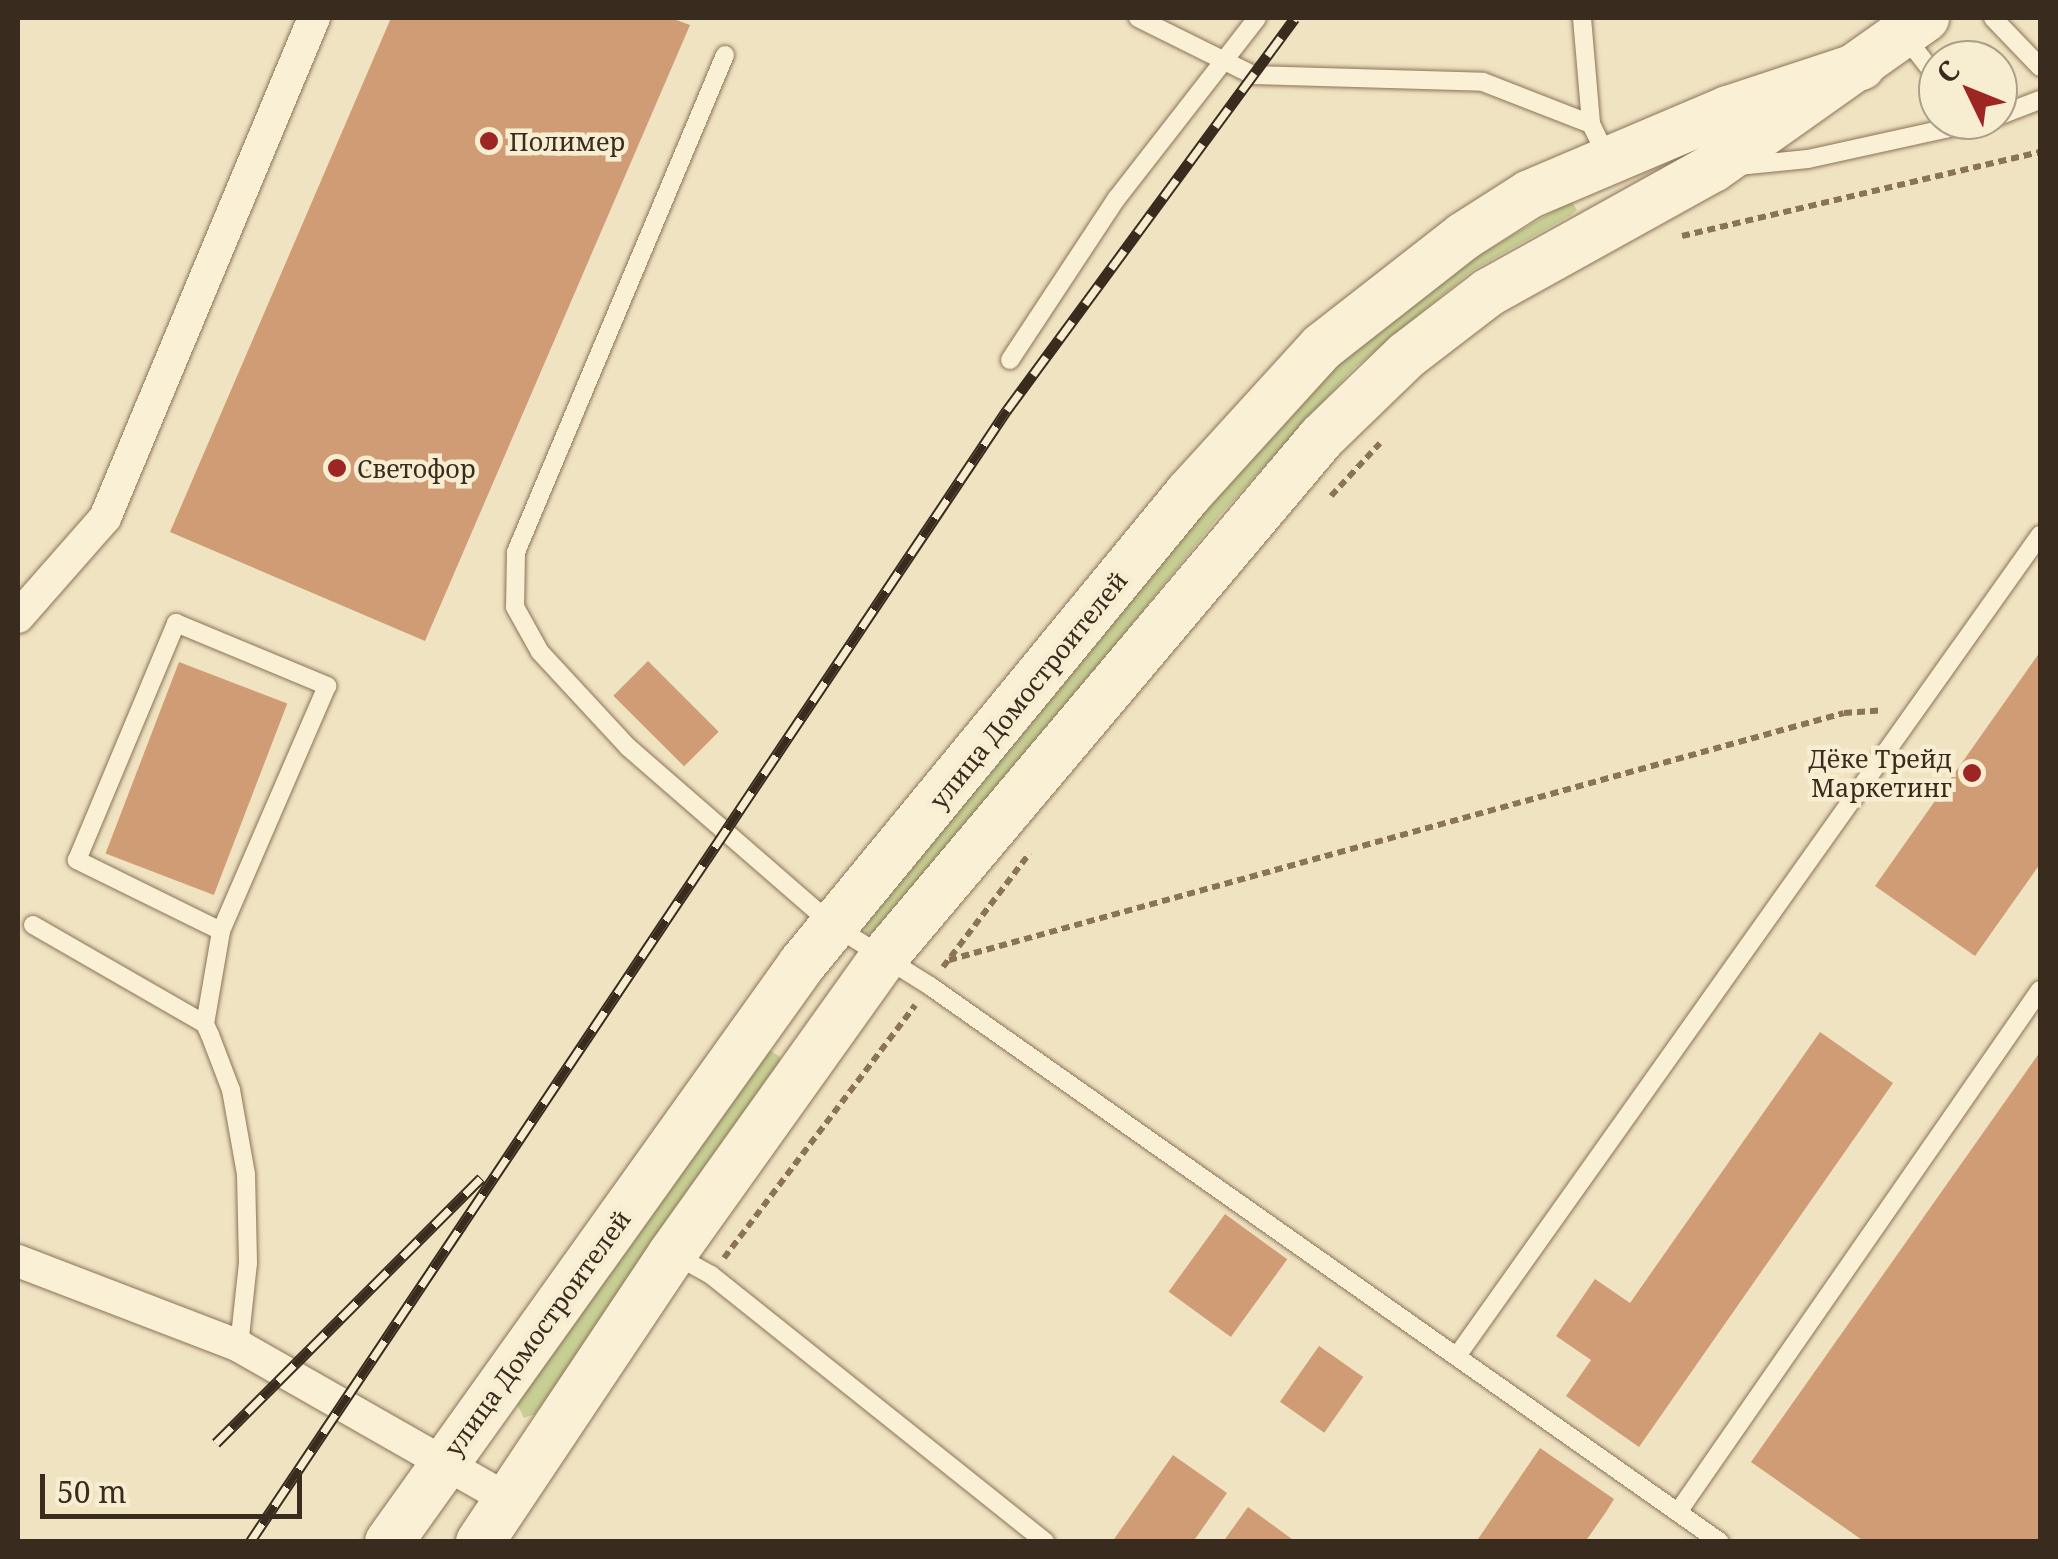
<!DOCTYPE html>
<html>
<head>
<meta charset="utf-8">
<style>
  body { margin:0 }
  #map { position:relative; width:2058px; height:1559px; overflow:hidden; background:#f0e3c1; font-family:"Noto Serif",serif }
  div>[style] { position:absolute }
  .green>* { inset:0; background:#c7cf94 }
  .building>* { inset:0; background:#d09c75; transform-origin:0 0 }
  .path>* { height:6px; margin-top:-3px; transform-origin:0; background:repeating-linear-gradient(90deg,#8b7358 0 8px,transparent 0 13px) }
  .roads { filter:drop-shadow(0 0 2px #8b7358) drop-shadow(0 0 2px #8b7358) }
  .lane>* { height:18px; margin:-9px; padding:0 9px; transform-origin:9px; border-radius:9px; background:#faf0d5 }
  .street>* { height:32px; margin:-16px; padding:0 16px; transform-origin:16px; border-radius:16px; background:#faf0d5 }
  .secondary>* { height:48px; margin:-24px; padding:0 24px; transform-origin:24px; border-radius:24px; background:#faf0d5 }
  .rail>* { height:11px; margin-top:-5.5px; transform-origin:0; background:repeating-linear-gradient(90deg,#f7edd1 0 22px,#392b1d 0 44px); box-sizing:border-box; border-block:2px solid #392b1d }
  .dots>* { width:28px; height:28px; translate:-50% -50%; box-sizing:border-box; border:5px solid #f7edd1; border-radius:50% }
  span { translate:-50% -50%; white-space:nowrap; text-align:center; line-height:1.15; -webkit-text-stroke:9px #f7edd1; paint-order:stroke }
  .poi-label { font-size:25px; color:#392b1d }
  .left { translate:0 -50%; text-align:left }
  .right { translate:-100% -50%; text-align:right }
  .street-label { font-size:25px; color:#392b1d }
  .frame { position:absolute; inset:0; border:20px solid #392b1d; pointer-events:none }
  .north { position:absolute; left:1918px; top:40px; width:100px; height:100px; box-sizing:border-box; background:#f7edd1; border:2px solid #ab9f89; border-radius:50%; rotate:313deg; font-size:28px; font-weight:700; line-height:40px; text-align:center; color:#392b1d }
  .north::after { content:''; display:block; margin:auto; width:35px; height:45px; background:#9d2524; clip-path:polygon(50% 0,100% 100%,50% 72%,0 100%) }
  .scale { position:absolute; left:40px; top:1474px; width:262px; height:45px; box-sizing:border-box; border:5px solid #392b1d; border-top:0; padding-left:12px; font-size:30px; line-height:35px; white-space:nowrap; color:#392b1d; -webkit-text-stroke:8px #f7edd1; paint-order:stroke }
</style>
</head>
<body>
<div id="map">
  <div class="green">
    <i style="clip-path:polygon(1571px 201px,1577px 210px,1571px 215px,1473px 270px,1353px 369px,1220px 515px,984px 807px,876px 932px,866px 934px,863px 917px,1209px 505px,1343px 359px,1460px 266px)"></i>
    <i style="clip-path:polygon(771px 1051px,780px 1057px,779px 1068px,535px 1414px,524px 1418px,515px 1400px,761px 1055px)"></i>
  </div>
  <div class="building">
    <i style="clip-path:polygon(391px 18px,671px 18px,690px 25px,425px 641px,170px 532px)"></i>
    <i style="clip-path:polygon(2040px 652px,2040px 864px,1975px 956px,1875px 886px)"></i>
    <i style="left:648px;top:661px;width:100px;height:49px;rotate:45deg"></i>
    <i style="left:179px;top:662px;width:116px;height:205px;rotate:21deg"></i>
    <i style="clip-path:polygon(1820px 1032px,1893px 1083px,1639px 1447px,1566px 1396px,1591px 1360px,1556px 1336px,1595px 1279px,1630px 1303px)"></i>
    <i style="clip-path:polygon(2040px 1052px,2040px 1542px,1865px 1542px,1751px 1462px)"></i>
    <i style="left:1225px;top:1214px;width:77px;height:96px;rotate:36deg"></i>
    <i style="left:1319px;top:1346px;width:54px;height:68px;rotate:35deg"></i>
    <i style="clip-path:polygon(1540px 1448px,1614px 1499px,1606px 1512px,1585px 1542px,1476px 1542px)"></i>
    <i style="clip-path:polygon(1173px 1455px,1227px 1493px,1193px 1542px,1112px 1542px)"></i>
    <i style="clip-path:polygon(1248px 1507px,1296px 1542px,1223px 1542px)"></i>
  </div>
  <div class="path">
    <i style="left:1682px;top:236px;width:368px;rotate:-13.2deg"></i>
    <i style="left:1331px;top:496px;width:72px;rotate:-47.2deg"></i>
    <i style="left:949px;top:960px;width:928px;rotate:-15.43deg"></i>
    <i style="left:1844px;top:713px;width:39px;rotate:-4deg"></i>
    <i style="left:943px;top:967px;width:143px;rotate:-52.7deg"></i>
    <i style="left:724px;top:1258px;width:317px;rotate:-52.9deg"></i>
  </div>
  <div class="roads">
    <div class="lane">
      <i style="left:1138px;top:18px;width:128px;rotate:26.4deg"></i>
      <i style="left:1253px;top:75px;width:230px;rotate:1.7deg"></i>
      <i style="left:1483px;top:82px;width:116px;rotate:21.3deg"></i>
      <i style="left:1582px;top:18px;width:106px;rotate:85.1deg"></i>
      <i style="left:1591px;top:124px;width:37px;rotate:64deg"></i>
      <i style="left:1993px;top:18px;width:68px;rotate:46.2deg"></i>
      <i style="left:1903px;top:34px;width:57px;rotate:52.1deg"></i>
      <i style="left:725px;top:55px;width:539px;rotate:112.81deg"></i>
      <i style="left:516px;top:552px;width:55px;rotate:91deg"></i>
      <i style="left:515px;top:607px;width:51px;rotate:60.9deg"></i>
      <i style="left:540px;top:652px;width:129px;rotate:47.2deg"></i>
      <i style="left:628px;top:747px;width:273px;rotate:41deg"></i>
      <i style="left:834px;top:926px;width:113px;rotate:32deg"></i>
      <i style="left:930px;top:986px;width:966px;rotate:35.14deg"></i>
      <i style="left:1998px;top:116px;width:45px;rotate:-20.9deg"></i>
      <i style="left:1738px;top:166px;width:70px;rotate:-5.7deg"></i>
      <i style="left:1808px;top:159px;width:181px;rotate:-12.4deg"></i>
      <i style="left:1010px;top:360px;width:194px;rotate:-56.6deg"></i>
      <i style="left:1117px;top:198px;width:228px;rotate:-52.1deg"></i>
      <i style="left:33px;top:925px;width:198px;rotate:29.9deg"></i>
      <i style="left:205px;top:1024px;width:12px;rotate:66deg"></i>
      <i style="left:210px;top:1035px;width:59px;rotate:69.1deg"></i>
      <i style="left:231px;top:1090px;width:85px;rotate:79.9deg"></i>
      <i style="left:246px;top:1174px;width:89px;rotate:88.7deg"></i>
      <i style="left:248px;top:1263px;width:83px;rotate:96.2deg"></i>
      <i style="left:205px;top:1024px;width:94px;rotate:-80.2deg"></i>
      <i style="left:221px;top:931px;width:161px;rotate:-153.8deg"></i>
      <i style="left:77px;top:860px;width:257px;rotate:-67.3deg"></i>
      <i style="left:176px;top:623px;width:164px;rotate:22.6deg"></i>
      <i style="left:327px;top:686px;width:267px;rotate:113.4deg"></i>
      <i style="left:673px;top:1254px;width:43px;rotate:28.9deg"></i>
      <i style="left:711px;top:1275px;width:428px;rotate:38.6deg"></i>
      <i style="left:1457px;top:1356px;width:1007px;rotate:-54.62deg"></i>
      <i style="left:1678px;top:1512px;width:635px;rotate:-55.26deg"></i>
    </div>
    <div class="street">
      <i style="left:18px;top:617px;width:132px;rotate:-48.7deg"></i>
      <i style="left:105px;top:518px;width:542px;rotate:-67.32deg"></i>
      <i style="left:18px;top:1261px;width:237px;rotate:21deg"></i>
      <i style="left:239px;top:1346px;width:311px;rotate:29.7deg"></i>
    </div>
    <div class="secondary">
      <i style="left:389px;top:1542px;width:710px;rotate:-54.45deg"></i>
      <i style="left:802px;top:964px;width:610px;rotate:-50.59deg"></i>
      <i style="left:1189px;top:493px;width:197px;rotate:-47.7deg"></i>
      <i style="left:1322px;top:347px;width:180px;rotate:-38deg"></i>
      <i style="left:1464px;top:236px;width:78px;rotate:-32.5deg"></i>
      <i style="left:1530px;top:194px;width:215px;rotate:-23deg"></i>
      <i style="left:1728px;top:110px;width:140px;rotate:-18.3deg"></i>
      <i style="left:480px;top:1542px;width:346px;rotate:-56.3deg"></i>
      <i style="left:672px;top:1254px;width:364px;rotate:-54.5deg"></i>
      <i style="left:883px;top:958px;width:681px;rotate:-49.88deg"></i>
      <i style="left:1322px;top:437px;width:118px;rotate:-44deg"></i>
      <i style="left:1407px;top:355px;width:103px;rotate:-37.5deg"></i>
      <i style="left:1489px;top:292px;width:256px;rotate:-29deg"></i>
      <i style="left:1713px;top:168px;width:260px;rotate:-35.3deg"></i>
    </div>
  </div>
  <div class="rail">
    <i style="left:216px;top:1443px;width:375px;rotate:-45deg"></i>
    <i style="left:250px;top:1542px;width:1362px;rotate:-56.23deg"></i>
    <i style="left:1007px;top:410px;width:486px;rotate:-53.7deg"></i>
  </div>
  <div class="dots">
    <i style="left:489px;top:141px;background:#9d2524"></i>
    <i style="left:337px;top:468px;background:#9d2524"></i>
    <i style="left:1972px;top:773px;background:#9d2524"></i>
  </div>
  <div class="poi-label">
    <span class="left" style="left:509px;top:141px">Полимер</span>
    <span class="left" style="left:357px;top:468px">Светофор</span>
    <span class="right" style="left:1952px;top:773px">Дёке Трейд<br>Маркетинг</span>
  </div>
  <div class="street-label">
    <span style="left:1028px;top:690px;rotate:-51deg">улица Домостроителей</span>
    <span style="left:537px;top:1333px;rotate:-54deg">улица Домостроителей</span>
  </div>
  <div class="frame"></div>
  <div class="north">С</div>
  <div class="scale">50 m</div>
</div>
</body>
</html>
